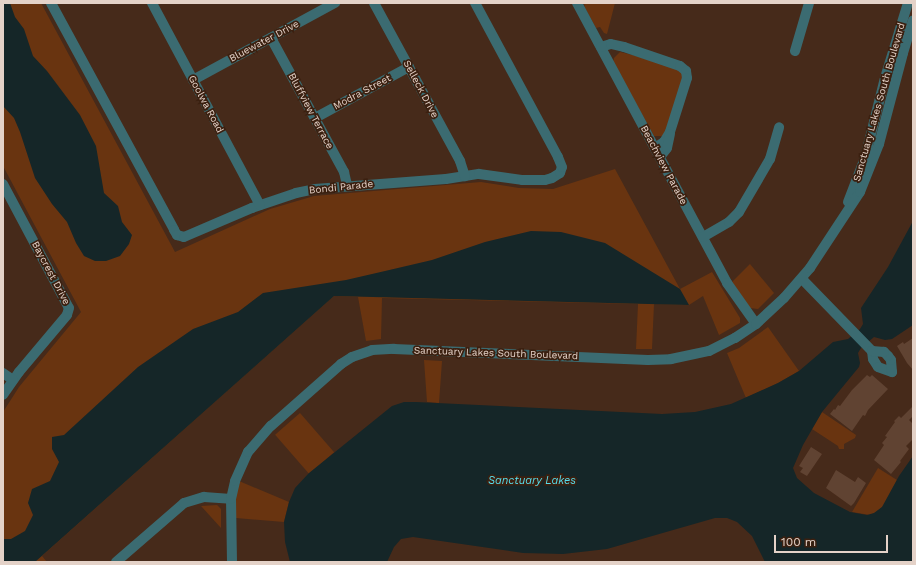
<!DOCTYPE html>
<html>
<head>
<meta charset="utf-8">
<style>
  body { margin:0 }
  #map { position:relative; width:916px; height:565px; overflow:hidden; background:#462a1a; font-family:"Work Sans",sans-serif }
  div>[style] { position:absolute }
  .green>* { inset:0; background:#693410; transform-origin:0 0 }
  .water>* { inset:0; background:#152628 }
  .building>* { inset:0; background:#604332 }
  .minor>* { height:10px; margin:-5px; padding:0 5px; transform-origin:5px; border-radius:5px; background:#3b6b71 }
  span { translate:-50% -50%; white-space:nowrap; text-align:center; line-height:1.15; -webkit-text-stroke:3.5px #3b2010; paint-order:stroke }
  .street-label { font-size:10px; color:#e4d2c8 }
  .water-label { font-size:11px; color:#56deee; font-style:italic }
  .frame { position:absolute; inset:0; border:4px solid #e4d2c8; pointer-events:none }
  .scale { position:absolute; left:774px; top:535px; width:114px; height:18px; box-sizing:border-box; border:2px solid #e4d2c8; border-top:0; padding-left:5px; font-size:12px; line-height:14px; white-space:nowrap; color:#e4d2c8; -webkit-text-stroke:3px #3b2010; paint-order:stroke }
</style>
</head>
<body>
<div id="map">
  <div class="green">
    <i style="clip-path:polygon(3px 3px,41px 3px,175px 252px,270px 209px,314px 196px,481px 182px,519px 188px,553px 189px,615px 169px,680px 289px,712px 272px,740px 318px,740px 323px,719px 335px,703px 296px,689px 305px,654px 304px,652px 349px,636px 349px,638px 304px,382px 298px,381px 339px,366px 341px,358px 297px,334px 296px,42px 556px,47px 562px,3px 562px,3px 412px,19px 387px,81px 312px,3px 166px)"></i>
    <i style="clip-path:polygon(584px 3px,615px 3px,607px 34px,604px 33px,600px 27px,596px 28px,585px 8px)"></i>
    <i style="clip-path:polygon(620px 52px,680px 66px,685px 71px,666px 134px,662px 136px,654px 136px,613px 62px,614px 58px)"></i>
    <i style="clip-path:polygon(750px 264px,774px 293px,758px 309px,750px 308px,732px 282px)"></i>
    <i style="clip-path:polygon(768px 327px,799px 371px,778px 383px,746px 398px,727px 353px,739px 348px)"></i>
    <i style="clip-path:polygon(424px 360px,442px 361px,439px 403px,427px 402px)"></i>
    <i style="clip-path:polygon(822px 412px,856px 435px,855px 438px,844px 444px,844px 449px,839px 449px,838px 446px,812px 429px)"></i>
    <i style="left:300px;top:413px;width:52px;height:33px;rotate:49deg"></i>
    <i style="clip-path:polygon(878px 468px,897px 480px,884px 505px,877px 512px,870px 515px,852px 512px)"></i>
    <i style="clip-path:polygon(239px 481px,289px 502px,284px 522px,236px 518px,236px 495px)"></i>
    <i style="clip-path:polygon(217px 505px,221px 509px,221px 528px,201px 506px)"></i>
  </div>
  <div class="water">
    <i style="clip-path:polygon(3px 3px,10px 3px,15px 17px,24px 29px,33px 56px,47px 71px,80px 115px,96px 146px,104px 193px,118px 206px,122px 222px,132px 235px,129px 244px,120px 256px,106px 261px,95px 261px,84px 256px,76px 243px,67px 222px,52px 204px,35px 178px,20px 132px,14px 118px,3px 106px)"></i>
    <i style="clip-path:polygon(913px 221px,913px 325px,892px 339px,885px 340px,874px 337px,861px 348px,858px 353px,860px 363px,859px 367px,822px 412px,803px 445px,793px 468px,797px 478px,814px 493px,850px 512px,867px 515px,874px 513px,882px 507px,899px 476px,913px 456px,913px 562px,765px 562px,752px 536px,737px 522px,727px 518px,715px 518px,607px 549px,563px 554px,523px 553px,413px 537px,401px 539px,394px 547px,387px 562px,290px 562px,285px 542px,284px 522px,289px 502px,295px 488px,309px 473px,392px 406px,404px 402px,416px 402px,662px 414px,695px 412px,731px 404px,778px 383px,799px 371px,833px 342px,848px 339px,860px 329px,863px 324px,861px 308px,888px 267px)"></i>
    <i style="clip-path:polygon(531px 231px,561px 232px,605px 243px,680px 289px,689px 305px,334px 296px,35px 562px,3px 562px,3px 539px,11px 539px,25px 531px,33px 515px,28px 503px,32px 489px,50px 481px,59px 462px,52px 449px,52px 437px,64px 435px,138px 367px,193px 329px,238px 312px,263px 293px,346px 280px,385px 271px,432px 260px,485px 242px)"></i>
  </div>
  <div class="building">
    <i style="clip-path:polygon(913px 338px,913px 370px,907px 363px,897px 346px,903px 342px,904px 344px)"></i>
    <i style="clip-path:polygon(867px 375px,870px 377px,872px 375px,888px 389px,868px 410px,865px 416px,863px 415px,852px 431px,830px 414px,834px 409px,835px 410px,838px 405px,840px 406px,852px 390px)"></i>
    <i style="clip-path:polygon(913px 406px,913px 416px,909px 420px,913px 424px,913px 439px,906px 446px,909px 449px,900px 461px,901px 462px,891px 474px,874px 460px,884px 445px,882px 443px,887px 437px,885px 436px,895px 422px,894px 421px,899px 416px,901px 418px)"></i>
    <i style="clip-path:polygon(811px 447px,822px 454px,807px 476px,800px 472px,803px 468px,799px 466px)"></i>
    <i style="clip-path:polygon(836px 470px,855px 482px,858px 477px,866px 483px,854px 503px,851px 506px,826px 488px)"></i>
  </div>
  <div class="minor">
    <i style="left:51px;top:3px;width:258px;rotate:61.5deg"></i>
    <i style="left:174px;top:230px;width:6px;rotate:59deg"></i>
    <i style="left:177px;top:235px;width:7px;rotate:16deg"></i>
    <i style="left:184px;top:237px;width:74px;rotate:-23.1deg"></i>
    <i style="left:252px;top:208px;width:46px;rotate:-18.8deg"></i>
    <i style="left:296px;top:193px;width:19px;rotate:-12deg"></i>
    <i style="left:315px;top:189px;width:131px;rotate:-4.4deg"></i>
    <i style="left:446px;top:179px;width:33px;rotate:-9deg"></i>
    <i style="left:479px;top:174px;width:43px;rotate:7.9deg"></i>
    <i style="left:522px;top:180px;width:23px"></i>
    <i style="left:545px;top:180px;width:7px;rotate:-16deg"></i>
    <i style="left:552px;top:178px;width:9px;rotate:-32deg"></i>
    <i style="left:560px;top:173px;width:6px;rotate:-72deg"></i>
    <i style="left:562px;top:167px;width:11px;rotate:-112deg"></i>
    <i style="left:558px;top:157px;width:175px;rotate:-118.3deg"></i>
    <i style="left:152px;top:3px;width:229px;rotate:61.9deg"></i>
    <i style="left:374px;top:3px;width:180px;rotate:61.4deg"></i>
    <i style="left:460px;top:161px;width:16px;rotate:72deg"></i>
    <i style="left:577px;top:3px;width:318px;rotate:61.8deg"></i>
    <i style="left:727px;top:283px;width:50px;rotate:54.7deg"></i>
    <i style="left:271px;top:38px;width:153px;rotate:61.4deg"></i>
    <i style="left:344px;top:172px;width:13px;rotate:77deg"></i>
    <i style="left:601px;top:47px;width:10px;rotate:-17deg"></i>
    <i style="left:611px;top:44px;width:13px;rotate:13deg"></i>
    <i style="left:624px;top:47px;width:59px;rotate:18.7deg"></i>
    <i style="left:680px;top:66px;width:8px;rotate:40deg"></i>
    <i style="left:686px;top:71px;width:7px;rotate:82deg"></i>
    <i style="left:687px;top:78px;width:57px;rotate:107.5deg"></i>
    <i style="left:670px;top:132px;width:12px;rotate:121deg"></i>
    <i style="left:664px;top:142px;width:11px;rotate:146deg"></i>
    <i style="left:795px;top:51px;width:50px;rotate:-73.7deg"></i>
    <i style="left:193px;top:80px;width:162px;rotate:-28.5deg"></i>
    <i style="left:315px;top:118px;width:107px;rotate:-28.5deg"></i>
    <i style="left:660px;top:157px;width:11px;rotate:-52deg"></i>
    <i style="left:667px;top:148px;width:14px;rotate:-78deg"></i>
    <i style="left:3px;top:184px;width:140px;rotate:62deg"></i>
    <i style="left:69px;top:308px;width:7px;rotate:106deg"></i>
    <i style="left:67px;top:315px;width:75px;rotate:130.1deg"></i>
    <i style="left:19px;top:372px;width:28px;rotate:125deg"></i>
    <i style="left:848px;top:202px;width:47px;rotate:-68.9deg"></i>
    <i style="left:865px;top:158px;width:82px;rotate:-76deg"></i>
    <i style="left:885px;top:78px;width:78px;rotate:-73deg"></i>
    <i style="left:703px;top:237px;width:30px;rotate:-30deg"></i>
    <i style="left:729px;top:222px;width:14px;rotate:-45deg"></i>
    <i style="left:739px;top:212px;width:61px;rotate:-59.7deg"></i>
    <i style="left:770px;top:159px;width:33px;rotate:-74deg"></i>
    <i style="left:802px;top:279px;width:100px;rotate:45.8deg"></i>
    <i style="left:872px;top:351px;width:8px;rotate:83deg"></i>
    <i style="left:873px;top:359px;width:9px;rotate:58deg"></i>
    <i style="left:878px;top:367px;width:15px;rotate:20deg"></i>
    <i style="left:892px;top:372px;width:12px;rotate:-95deg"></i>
    <i style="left:891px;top:360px;width:5px;rotate:-127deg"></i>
    <i style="left:888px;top:356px;width:6px;rotate:-135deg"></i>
    <i style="left:884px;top:352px;width:12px;rotate:-175deg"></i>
    <i style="left:3px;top:373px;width:12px;rotate:35deg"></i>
    <i style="left:116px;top:562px;width:90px;rotate:-40.9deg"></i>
    <i style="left:184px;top:503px;width:21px;rotate:-17deg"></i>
    <i style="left:204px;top:497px;width:27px;rotate:4deg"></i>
    <i style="left:232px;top:562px;width:63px;rotate:-90.9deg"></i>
    <i style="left:231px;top:499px;width:18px;rotate:-77deg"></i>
    <i style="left:235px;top:481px;width:32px;rotate:-66deg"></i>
    <i style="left:248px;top:452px;width:35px;rotate:-49deg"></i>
    <i style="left:271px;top:426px;width:94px;rotate:-41.5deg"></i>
    <i style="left:341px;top:364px;width:13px;rotate:-32deg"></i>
    <i style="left:352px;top:357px;width:21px;rotate:-19deg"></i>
    <i style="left:372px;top:350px;width:22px;rotate:-3deg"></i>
    <i style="left:394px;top:349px;width:254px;rotate:2.5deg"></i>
    <i style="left:648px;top:360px;width:23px;rotate:-2deg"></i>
    <i style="left:671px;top:359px;width:39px;rotate:-12deg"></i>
    <i style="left:709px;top:351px;width:29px;rotate:-27deg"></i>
    <i style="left:735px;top:338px;width:25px;rotate:-34deg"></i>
    <i style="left:756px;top:324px;width:38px;rotate:-43deg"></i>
    <i style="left:784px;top:298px;width:40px;rotate:-49deg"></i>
    <i style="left:810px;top:268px;width:91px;rotate:-56.7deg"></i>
    <i style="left:860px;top:192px;width:52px;rotate:-68.4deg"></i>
    <i style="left:879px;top:144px;width:94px;rotate:-75.2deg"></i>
    <i style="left:903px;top:53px;width:34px;rotate:-73deg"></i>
  </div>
  <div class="street-label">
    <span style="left:264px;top:41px;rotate:-28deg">Bluewater Drive</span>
    <span style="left:421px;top:89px;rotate:62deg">Selleck Drive</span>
    <span style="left:362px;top:92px;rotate:-28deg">Modra Street</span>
    <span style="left:879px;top:102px;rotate:-74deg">Sanctuary Lakes South Boulevard</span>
    <span style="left:206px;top:104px;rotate:62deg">Goolwa Road</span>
    <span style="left:311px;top:111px;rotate:62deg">Bluffview Terrace</span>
    <span style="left:664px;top:165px;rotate:62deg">Beachview Parade</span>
    <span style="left:341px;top:187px;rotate:-6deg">Bondi Parade</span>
    <span style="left:51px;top:273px;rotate:62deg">Baycrest Drive</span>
    <span style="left:496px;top:353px;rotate:2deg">Sanctuary Lakes South Boulevard</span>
  </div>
  <div class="water-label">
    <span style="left:532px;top:481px">Sanctuary Lakes</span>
  </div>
  <div class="frame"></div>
  <div class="scale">100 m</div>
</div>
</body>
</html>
